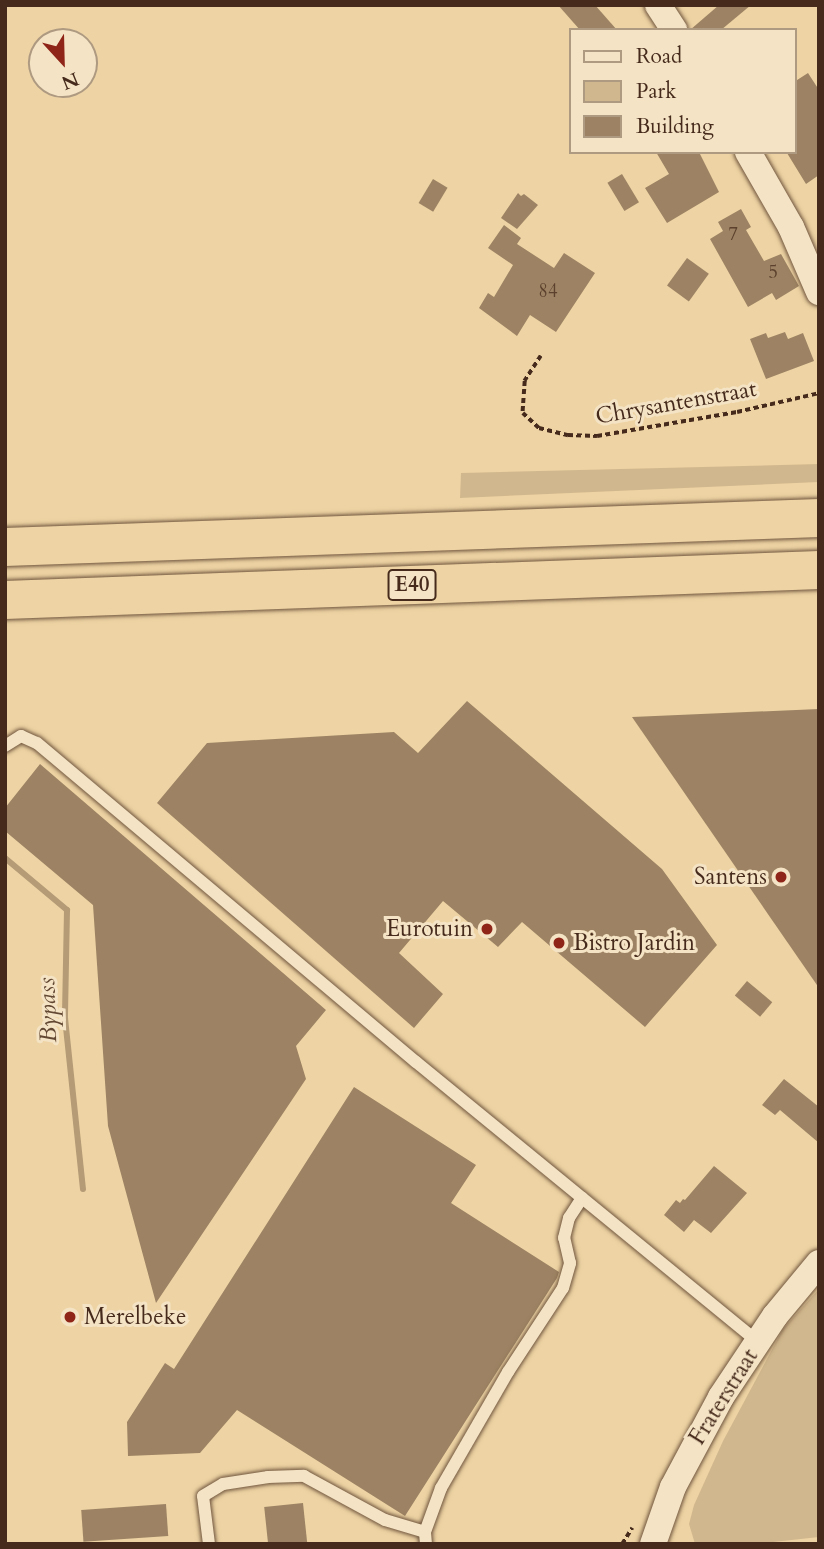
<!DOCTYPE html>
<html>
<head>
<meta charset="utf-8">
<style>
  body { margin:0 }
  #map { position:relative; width:824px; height:1549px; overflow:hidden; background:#eed4a4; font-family:Cardo,serif }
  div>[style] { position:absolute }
  .green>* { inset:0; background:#d1b78d }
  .stream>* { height:6px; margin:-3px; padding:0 3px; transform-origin:3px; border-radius:3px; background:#b59b76 }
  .building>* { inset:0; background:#9d8363; transform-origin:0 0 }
  .path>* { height:3.5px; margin-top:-1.75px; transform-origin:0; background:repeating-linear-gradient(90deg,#462b1c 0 5px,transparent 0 8.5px) }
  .roads { filter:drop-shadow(0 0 2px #70553e) drop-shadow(0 0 2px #70553e) }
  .service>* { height:12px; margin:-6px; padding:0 6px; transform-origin:6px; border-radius:6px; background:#f4e3c4 }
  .minor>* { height:26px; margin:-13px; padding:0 13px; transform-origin:13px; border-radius:13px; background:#f4e3c4 }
  .motorway>* { height:38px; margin:-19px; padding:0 19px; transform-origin:19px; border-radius:19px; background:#eed4a4 }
  .dots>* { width:19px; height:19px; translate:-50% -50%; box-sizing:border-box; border:4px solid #f4e3c4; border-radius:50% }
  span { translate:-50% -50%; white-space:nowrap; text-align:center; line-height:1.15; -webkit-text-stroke:6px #f4e3c4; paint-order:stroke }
  .number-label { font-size:19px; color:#5c412e }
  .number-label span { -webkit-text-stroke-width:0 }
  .shield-label span { padding:2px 5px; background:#f4e3c4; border:2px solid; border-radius:5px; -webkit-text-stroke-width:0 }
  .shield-label { font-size:21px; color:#462b1c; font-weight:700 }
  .street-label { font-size:23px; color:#462b1c }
  .poi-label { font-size:23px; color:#462b1c }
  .right { translate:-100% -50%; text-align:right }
  .left { translate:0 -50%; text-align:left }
  .water-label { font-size:24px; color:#624732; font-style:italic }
  .frame { position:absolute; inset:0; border:7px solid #462b1c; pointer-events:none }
  .legend { position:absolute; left:569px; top:28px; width:228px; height:126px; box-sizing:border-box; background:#f4e3c4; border:2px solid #ae9981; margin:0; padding:9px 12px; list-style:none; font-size:21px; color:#462b1c }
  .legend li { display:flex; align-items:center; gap:14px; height:35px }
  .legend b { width:35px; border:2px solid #ae9981 }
  .north { position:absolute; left:28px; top:28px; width:70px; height:70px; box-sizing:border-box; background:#f4e3c4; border:2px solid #ae9981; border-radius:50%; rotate:158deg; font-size:19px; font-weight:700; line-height:28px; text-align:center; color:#462b1c }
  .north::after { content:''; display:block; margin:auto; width:24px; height:32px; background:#8f2418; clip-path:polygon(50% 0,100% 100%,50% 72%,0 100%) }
</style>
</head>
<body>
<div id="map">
  <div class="green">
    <i style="clip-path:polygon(819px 464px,819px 482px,460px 498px,461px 473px)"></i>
    <i style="clip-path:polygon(819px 1289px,819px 1537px,755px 1544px,695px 1544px,689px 1524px,694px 1505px,723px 1441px,783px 1329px)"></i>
  </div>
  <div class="stream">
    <i style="left:5px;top:858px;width:81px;rotate:40deg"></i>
    <i style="left:67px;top:910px;width:108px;rotate:91.1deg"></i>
    <i style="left:65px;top:1018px;width:172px;rotate:84deg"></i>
  </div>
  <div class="building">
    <i style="clip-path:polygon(558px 5px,595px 5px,617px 30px,580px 30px)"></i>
    <i style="clip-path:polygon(719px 5px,751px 5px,721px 30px,690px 30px)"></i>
    <i style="clip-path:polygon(808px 73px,819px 90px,819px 175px,806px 184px,787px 153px,794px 152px,794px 82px)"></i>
    <i style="clip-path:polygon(656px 152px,699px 152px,719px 192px,667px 223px,645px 188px,669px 174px)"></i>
    <i style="left:622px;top:174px;width:33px;height:17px;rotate:59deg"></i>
    <i style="left:433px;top:179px;width:17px;height:28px;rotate:31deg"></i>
    <i style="clip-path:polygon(518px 193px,521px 196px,524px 194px,538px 205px,517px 229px,501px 218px)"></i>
    <i style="clip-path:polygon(741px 209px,751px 227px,746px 230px,764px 261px,781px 254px,799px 286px,776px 300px,772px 293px,748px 307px,710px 239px,723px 231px,718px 222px)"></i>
    <i style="clip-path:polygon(504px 225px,521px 238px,517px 244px,554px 268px,564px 253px,595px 273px,556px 332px,530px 315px,517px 336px,479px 308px,488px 293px,494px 297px,513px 265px,488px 248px)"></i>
    <i style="left:687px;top:258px;width:27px;height:34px;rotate:36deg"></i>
    <i style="clip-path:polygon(785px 332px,788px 339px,803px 333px,814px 361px,766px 379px,750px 339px,766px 333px,768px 338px)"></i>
    <i style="clip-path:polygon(467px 701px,662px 869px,717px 945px,645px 1027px,522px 922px,498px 947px,443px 901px,399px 953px,443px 994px,414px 1028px,157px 803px,207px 743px,394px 732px,418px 753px)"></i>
    <i style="clip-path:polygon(819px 709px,819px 988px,632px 717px)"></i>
    <i style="clip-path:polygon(40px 764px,326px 1010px,296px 1046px,306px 1079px,156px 1303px,108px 1126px,93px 905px,5px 831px,5px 808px)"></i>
    <i style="left:747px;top:981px;width:33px;height:19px;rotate:40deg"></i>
    <i style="clip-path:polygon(784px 1079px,819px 1107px,819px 1143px,780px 1110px,775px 1115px,762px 1105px)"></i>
    <i style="clip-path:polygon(354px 1087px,476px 1165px,451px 1203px,559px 1272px,557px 1278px,405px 1516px,237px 1410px,200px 1453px,128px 1456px,127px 1422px,165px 1363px,174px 1369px)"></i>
    <i style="clip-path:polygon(714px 1166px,747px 1193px,711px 1233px,694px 1220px,684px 1232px,664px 1215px,676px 1200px,680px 1203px,683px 1199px,685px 1200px)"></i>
    <i style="left:303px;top:1503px;width:41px;height:39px;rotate:84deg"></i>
    <i style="left:166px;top:1504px;width:32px;height:85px;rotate:86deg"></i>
  </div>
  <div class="path">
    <i style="left:541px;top:356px;width:30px;rotate:123deg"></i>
    <i style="left:525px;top:381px;width:32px;rotate:94deg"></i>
    <i style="left:523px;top:413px;width:22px;rotate:43deg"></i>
    <i style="left:539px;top:428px;width:30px;rotate:14deg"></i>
    <i style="left:568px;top:435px;width:29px;rotate:2deg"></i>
    <i style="left:597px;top:436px;width:142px;rotate:-9.7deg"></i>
    <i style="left:737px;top:412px;width:84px;rotate:-13deg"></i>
    <i style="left:622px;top:1544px;width:19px;rotate:-58deg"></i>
  </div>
  <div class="roads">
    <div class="service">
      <i style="left:5px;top:746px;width:19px;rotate:-32deg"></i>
      <i style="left:21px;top:736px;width:17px;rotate:24deg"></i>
      <i style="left:37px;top:743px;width:495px;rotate:40.1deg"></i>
      <i style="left:416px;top:1062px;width:442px;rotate:39.3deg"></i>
      <i style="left:209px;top:1544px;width:48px;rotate:-97.1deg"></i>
      <i style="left:203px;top:1496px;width:23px;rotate:-31deg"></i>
      <i style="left:223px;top:1484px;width:46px;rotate:-8.8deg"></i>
      <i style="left:268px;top:1477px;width:36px;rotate:-2deg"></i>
      <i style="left:304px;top:1476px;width:92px;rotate:28.5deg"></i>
      <i style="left:385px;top:1520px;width:42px;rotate:16.7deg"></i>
      <i style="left:426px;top:1544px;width:12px;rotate:-95deg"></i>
      <i style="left:425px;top:1532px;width:47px;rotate:-70deg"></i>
      <i style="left:441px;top:1488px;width:134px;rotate:-60deg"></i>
      <i style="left:508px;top:1372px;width:100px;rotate:-56.8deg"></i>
      <i style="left:563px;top:1288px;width:26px;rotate:-74deg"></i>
      <i style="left:570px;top:1263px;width:26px;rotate:-103deg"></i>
      <i style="left:564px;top:1238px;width:21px;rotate:-76deg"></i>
      <i style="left:569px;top:1218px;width:24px;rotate:-57deg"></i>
    </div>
    <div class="minor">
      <i style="left:658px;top:5px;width:30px;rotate:57deg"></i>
      <i style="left:748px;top:152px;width:86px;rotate:60.2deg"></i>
      <i style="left:791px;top:227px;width:71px;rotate:66.7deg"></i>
      <i style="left:653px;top:1544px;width:60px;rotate:-70.7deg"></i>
      <i style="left:673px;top:1487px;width:102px;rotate:-61.9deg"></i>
      <i style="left:721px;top:1397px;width:97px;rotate:-56.3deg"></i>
      <i style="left:775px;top:1316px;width:69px;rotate:-50.3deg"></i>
    </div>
    <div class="motorway">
      <i style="left:5px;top:547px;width:815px;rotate:-2.04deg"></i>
      <i style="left:5px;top:600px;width:815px;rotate:-2.11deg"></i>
    </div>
  </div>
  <div class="dots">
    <i style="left:781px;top:877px;background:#8f2418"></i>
    <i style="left:487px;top:929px;background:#8f2418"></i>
    <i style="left:559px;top:943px;background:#8f2418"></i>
    <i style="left:70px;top:1317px;background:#8f2418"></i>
  </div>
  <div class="number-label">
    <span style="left:733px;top:235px">7</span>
    <span style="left:773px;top:273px">5</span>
    <span style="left:548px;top:292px">84</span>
  </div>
  <div class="shield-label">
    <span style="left:412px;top:585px">E40</span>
  </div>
  <div class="street-label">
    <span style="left:676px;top:403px;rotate:-10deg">Chrysantenstraat</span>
    <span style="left:724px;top:1397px;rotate:-58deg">Fraterstraat</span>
  </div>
  <div class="poi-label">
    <span class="right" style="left:767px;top:877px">Santens</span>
    <span class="right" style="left:473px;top:929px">Eurotuin</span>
    <span class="left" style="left:573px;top:943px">Bistro Jardin</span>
    <span class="left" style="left:84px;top:1317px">Merelbeke</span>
  </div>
  <div class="water-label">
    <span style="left:48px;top:1010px;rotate:-92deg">Bypass</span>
  </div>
  <div class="frame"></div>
  <ul class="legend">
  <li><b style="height:9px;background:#f4e3c4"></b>Road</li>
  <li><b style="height:19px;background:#d1b78d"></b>Park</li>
  <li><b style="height:19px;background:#9d8363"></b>Building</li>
  </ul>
  <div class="north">N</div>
</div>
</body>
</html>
